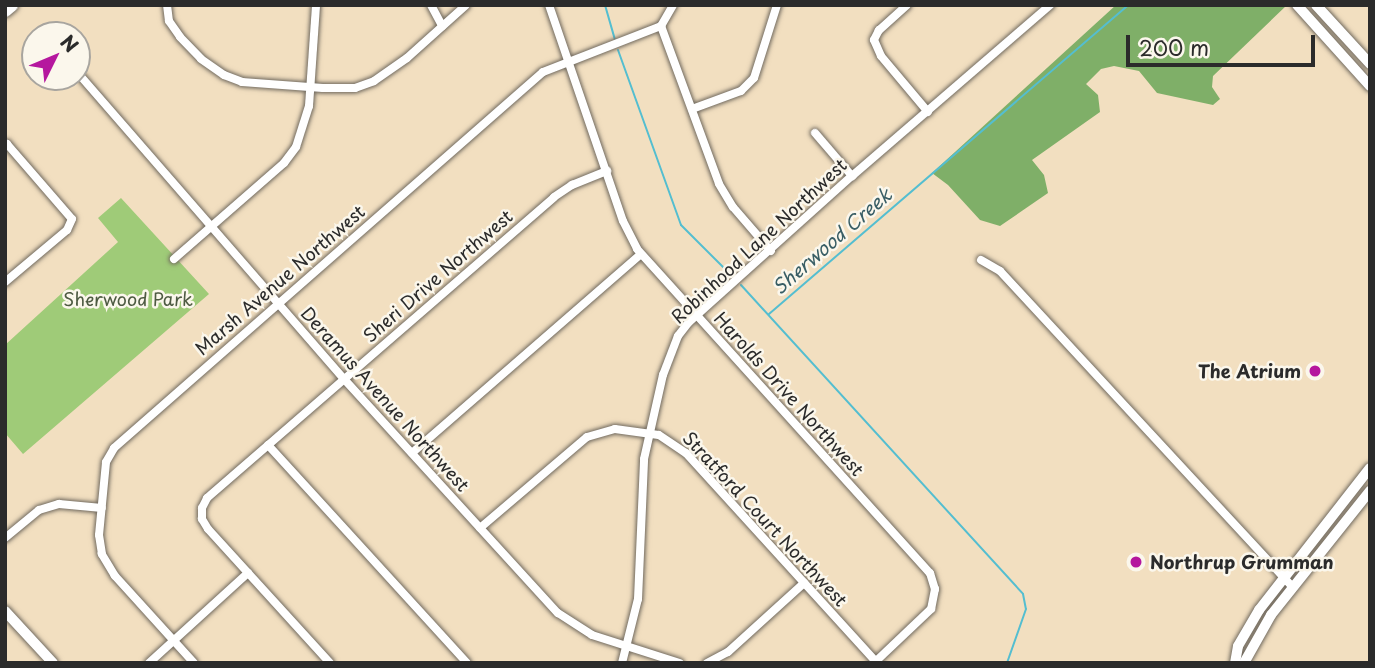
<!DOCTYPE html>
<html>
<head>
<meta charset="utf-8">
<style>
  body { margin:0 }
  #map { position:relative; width:1375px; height:668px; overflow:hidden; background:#f2dfc0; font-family:"Playpen Sans",sans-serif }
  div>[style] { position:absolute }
  .green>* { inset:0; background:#9fcb78 }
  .forest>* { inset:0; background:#7faf68 }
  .stream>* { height:2px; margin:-1px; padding:0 1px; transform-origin:1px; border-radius:1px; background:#54bed0 }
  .roads { filter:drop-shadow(0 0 2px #716a5f) drop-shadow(0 0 2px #716a5f) }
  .minor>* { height:8px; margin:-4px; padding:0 4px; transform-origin:4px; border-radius:4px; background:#fff }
  .tertiary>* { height:10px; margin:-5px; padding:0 5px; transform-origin:5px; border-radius:5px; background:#fff }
  .secondary>* { height:10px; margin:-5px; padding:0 5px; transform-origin:5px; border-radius:5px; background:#fff }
  .motorway>* { height:14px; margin:-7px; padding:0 7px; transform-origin:7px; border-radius:7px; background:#fff }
  .dots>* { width:19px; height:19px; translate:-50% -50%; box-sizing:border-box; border:4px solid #fbf7ec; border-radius:50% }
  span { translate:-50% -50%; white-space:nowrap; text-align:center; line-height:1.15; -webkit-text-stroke:5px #fbf7ec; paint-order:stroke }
  .street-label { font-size:18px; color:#2b2b2b }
  .park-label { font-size:18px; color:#4e5b42 }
  .poi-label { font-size:18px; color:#2b2b2b; font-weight:700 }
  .right { translate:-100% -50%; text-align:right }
  .left { translate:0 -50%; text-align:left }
  .water-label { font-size:19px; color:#395e65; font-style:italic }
  .frame { position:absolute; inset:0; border:7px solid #2b2b2b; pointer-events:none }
  .north { position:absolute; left:21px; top:21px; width:70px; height:70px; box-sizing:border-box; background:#fbf7ec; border:2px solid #a8a59f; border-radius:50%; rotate:47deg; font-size:19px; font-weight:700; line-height:28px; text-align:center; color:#2b2b2b }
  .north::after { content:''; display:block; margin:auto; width:24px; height:32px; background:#b5179e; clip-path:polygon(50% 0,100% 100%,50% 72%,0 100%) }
  .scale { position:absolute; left:1126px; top:35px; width:189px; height:32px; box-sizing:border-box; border:4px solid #2b2b2b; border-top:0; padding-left:9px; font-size:21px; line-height:24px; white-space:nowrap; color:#2b2b2b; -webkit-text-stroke:5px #fbf7ec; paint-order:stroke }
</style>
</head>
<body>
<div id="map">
  <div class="green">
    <i style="clip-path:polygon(121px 198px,209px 294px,23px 454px,5px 433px,5px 345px,118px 242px,98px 218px)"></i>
  </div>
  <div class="forest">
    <i style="clip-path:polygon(1116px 5px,1287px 5px,1213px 76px,1212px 87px,1220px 99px,1213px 105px,1157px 93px,1139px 71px,1114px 66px,1101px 69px,1086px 84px,1098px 95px,1100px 112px,1032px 160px,1044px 175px,1048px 193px,1000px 226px,980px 220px,948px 185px,932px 173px)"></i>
  </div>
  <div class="stream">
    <i style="left:605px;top:5px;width:35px;rotate:74deg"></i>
    <i style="left:618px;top:50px;width:186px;rotate:70.2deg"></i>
    <i style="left:681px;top:225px;width:74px;rotate:45deg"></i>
    <i style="left:741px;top:285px;width:418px;rotate:47.6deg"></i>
    <i style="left:1023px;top:594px;width:15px;rotate:79deg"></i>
    <i style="left:1026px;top:609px;width:57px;rotate:109.4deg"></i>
    <i style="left:769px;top:314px;width:474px;rotate:-40.7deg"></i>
  </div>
  <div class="roads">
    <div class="minor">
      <i style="left:167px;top:5px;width:16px;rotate:83deg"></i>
      <i style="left:169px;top:21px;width:19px;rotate:55deg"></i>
      <i style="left:180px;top:37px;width:30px;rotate:46deg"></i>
      <i style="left:201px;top:59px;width:28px;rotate:35deg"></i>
      <i style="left:224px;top:75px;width:19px;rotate:21deg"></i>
      <i style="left:242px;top:82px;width:81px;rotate:4.2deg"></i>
      <i style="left:323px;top:88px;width:32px"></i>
      <i style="left:355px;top:88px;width:20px;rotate:-20deg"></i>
      <i style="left:374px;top:81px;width:40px;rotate:-34.9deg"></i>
      <i style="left:407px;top:58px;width:79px;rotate:-41.9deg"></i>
      <i style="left:431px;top:5px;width:24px;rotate:62deg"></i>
      <i style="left:549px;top:5px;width:228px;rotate:71.1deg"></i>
      <i style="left:623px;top:221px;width:31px;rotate:63deg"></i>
      <i style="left:637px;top:249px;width:437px;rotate:47.9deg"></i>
      <i style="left:930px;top:573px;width:17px;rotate:73deg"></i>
      <i style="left:935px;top:589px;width:20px;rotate:101deg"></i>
      <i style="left:931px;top:609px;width:79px;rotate:136.5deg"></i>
      <i style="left:907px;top:5px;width:38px;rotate:138deg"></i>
      <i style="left:879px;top:30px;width:11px;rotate:117deg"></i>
      <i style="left:874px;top:40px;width:17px;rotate:66deg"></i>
      <i style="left:881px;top:56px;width:73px;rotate:50deg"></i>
      <i style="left:661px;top:26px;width:168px;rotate:69.8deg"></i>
      <i style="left:719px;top:184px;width:27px;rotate:59deg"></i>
      <i style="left:733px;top:207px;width:58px;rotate:49.2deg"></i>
      <i style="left:77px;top:72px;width:407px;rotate:49deg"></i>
      <i style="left:344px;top:379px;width:317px;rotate:47.6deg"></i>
      <i style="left:558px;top:613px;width:40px;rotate:32.9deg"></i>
      <i style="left:592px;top:635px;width:92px;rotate:17.7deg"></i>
      <i style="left:692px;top:109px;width:52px;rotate:-20.2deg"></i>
      <i style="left:741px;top:91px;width:18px;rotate:-45deg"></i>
      <i style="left:754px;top:78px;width:77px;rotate:-72.5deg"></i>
      <i style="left:815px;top:133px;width:57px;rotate:49.3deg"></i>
      <i style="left:5px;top:146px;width:3px;rotate:-45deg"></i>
      <i style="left:7px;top:144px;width:99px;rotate:49.1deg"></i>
      <i style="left:72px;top:219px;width:12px;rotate:114deg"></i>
      <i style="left:67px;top:230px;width:81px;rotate:140deg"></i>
      <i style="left:174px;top:259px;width:146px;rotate:-41.1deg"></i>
      <i style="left:284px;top:163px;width:20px;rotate:-53deg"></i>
      <i style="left:296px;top:147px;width:43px;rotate:-72.4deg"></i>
      <i style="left:309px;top:106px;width:101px;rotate:-86deg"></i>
      <i style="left:981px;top:260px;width:22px;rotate:30deg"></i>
      <i style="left:1000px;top:271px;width:431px;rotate:47.2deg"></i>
      <i style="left:268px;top:445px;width:295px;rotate:47.6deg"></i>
      <i style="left:412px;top:453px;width:303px;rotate:-41deg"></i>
      <i style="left:480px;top:528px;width:140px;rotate:-40.4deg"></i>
      <i style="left:587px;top:437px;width:29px;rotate:-16deg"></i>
      <i style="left:615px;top:429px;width:44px;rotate:7.8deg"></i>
      <i style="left:659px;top:435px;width:32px;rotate:34deg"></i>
      <i style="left:686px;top:453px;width:284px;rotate:47.7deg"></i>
      <i style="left:5px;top:538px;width:44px;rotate:-39.5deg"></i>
      <i style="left:39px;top:510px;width:21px;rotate:-17deg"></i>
      <i style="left:59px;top:504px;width:43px;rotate:5.3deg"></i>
      <i style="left:149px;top:663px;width:134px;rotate:-42.3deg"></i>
      <i style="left:194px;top:663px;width:118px;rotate:-132.2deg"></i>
      <i style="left:115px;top:576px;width:26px;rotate:-121deg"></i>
      <i style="left:102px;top:554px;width:19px;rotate:-99deg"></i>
      <i style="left:99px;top:535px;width:73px;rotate:-84.5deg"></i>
      <i style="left:106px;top:462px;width:16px;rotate:-60deg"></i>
      <i style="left:114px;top:448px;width:570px;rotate:-41.23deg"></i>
      <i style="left:543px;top:72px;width:127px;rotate:-21.3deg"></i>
      <i style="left:661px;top:26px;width:24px;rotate:-60deg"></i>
      <i style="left:330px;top:663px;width:181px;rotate:-132.3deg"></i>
      <i style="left:208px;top:529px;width:12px;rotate:-121deg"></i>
      <i style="left:202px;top:519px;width:11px;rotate:-90deg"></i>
      <i style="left:202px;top:508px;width:11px;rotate:-63deg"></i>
      <i style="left:207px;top:498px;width:459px;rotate:-40.9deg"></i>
      <i style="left:554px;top:197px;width:22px;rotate:-34deg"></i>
      <i style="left:572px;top:185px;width:38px;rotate:-22deg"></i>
      <i style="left:622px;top:663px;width:66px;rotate:-76deg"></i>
      <i style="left:638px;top:599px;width:140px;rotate:-87.5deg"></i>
      <i style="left:644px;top:459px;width:86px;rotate:-77.3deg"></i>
      <i style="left:663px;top:375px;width:42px;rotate:-69deg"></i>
      <i style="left:678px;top:336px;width:18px;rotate:-52deg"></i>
      <i style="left:689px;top:322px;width:219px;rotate:-41.9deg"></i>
      <i style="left:852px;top:176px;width:262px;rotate:-40.8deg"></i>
      <i style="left:707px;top:663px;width:24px;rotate:-28deg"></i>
      <i style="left:728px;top:652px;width:103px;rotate:-42.2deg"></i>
    </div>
    <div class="tertiary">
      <i style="left:1235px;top:663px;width:17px;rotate:-80deg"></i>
      <i style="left:1238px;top:646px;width:42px;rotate:-59.7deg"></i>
      <i style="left:1259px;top:610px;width:180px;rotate:-52deg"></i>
      <i style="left:1244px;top:663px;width:55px;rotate:-60.6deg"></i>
      <i style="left:1271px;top:615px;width:159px;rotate:-51.4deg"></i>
    </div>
    <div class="secondary">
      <i style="left:1297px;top:5px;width:109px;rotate:48deg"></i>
      <i style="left:1316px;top:5px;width:80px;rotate:47.5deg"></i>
      <i style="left:5px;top:611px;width:71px;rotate:47.3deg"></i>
    </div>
    <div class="motorway">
      <i style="left:5px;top:10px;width:8px;rotate:-40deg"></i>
    </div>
  </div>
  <div class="dots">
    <i style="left:1315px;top:371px;background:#b5179e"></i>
    <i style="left:1136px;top:562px;background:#b5179e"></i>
  </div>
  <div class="street-label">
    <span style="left:759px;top:241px;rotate:-43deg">Robinhood Lane Northwest</span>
    <span style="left:438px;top:276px;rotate:-41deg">Sheri Drive Northwest</span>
    <span style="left:280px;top:280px;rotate:-41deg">Marsh Avenue Northwest</span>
    <span style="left:789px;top:394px;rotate:48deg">Harolds Drive Northwest</span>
    <span style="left:385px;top:399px;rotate:48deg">Deramus Avenue Northwest</span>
    <span style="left:765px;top:519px;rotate:47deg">Stratford Court Northwest</span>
  </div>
  <div class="park-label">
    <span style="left:128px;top:299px">Sherwood Park</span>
  </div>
  <div class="poi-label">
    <span class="right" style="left:1301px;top:371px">The Atrium</span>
    <span class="left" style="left:1150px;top:562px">Northrup Grumman</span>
  </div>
  <div class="water-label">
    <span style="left:832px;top:241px;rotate:-41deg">Sherwood Creek</span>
  </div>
  <div class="frame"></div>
  <div class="north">N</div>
  <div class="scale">200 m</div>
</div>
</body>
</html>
